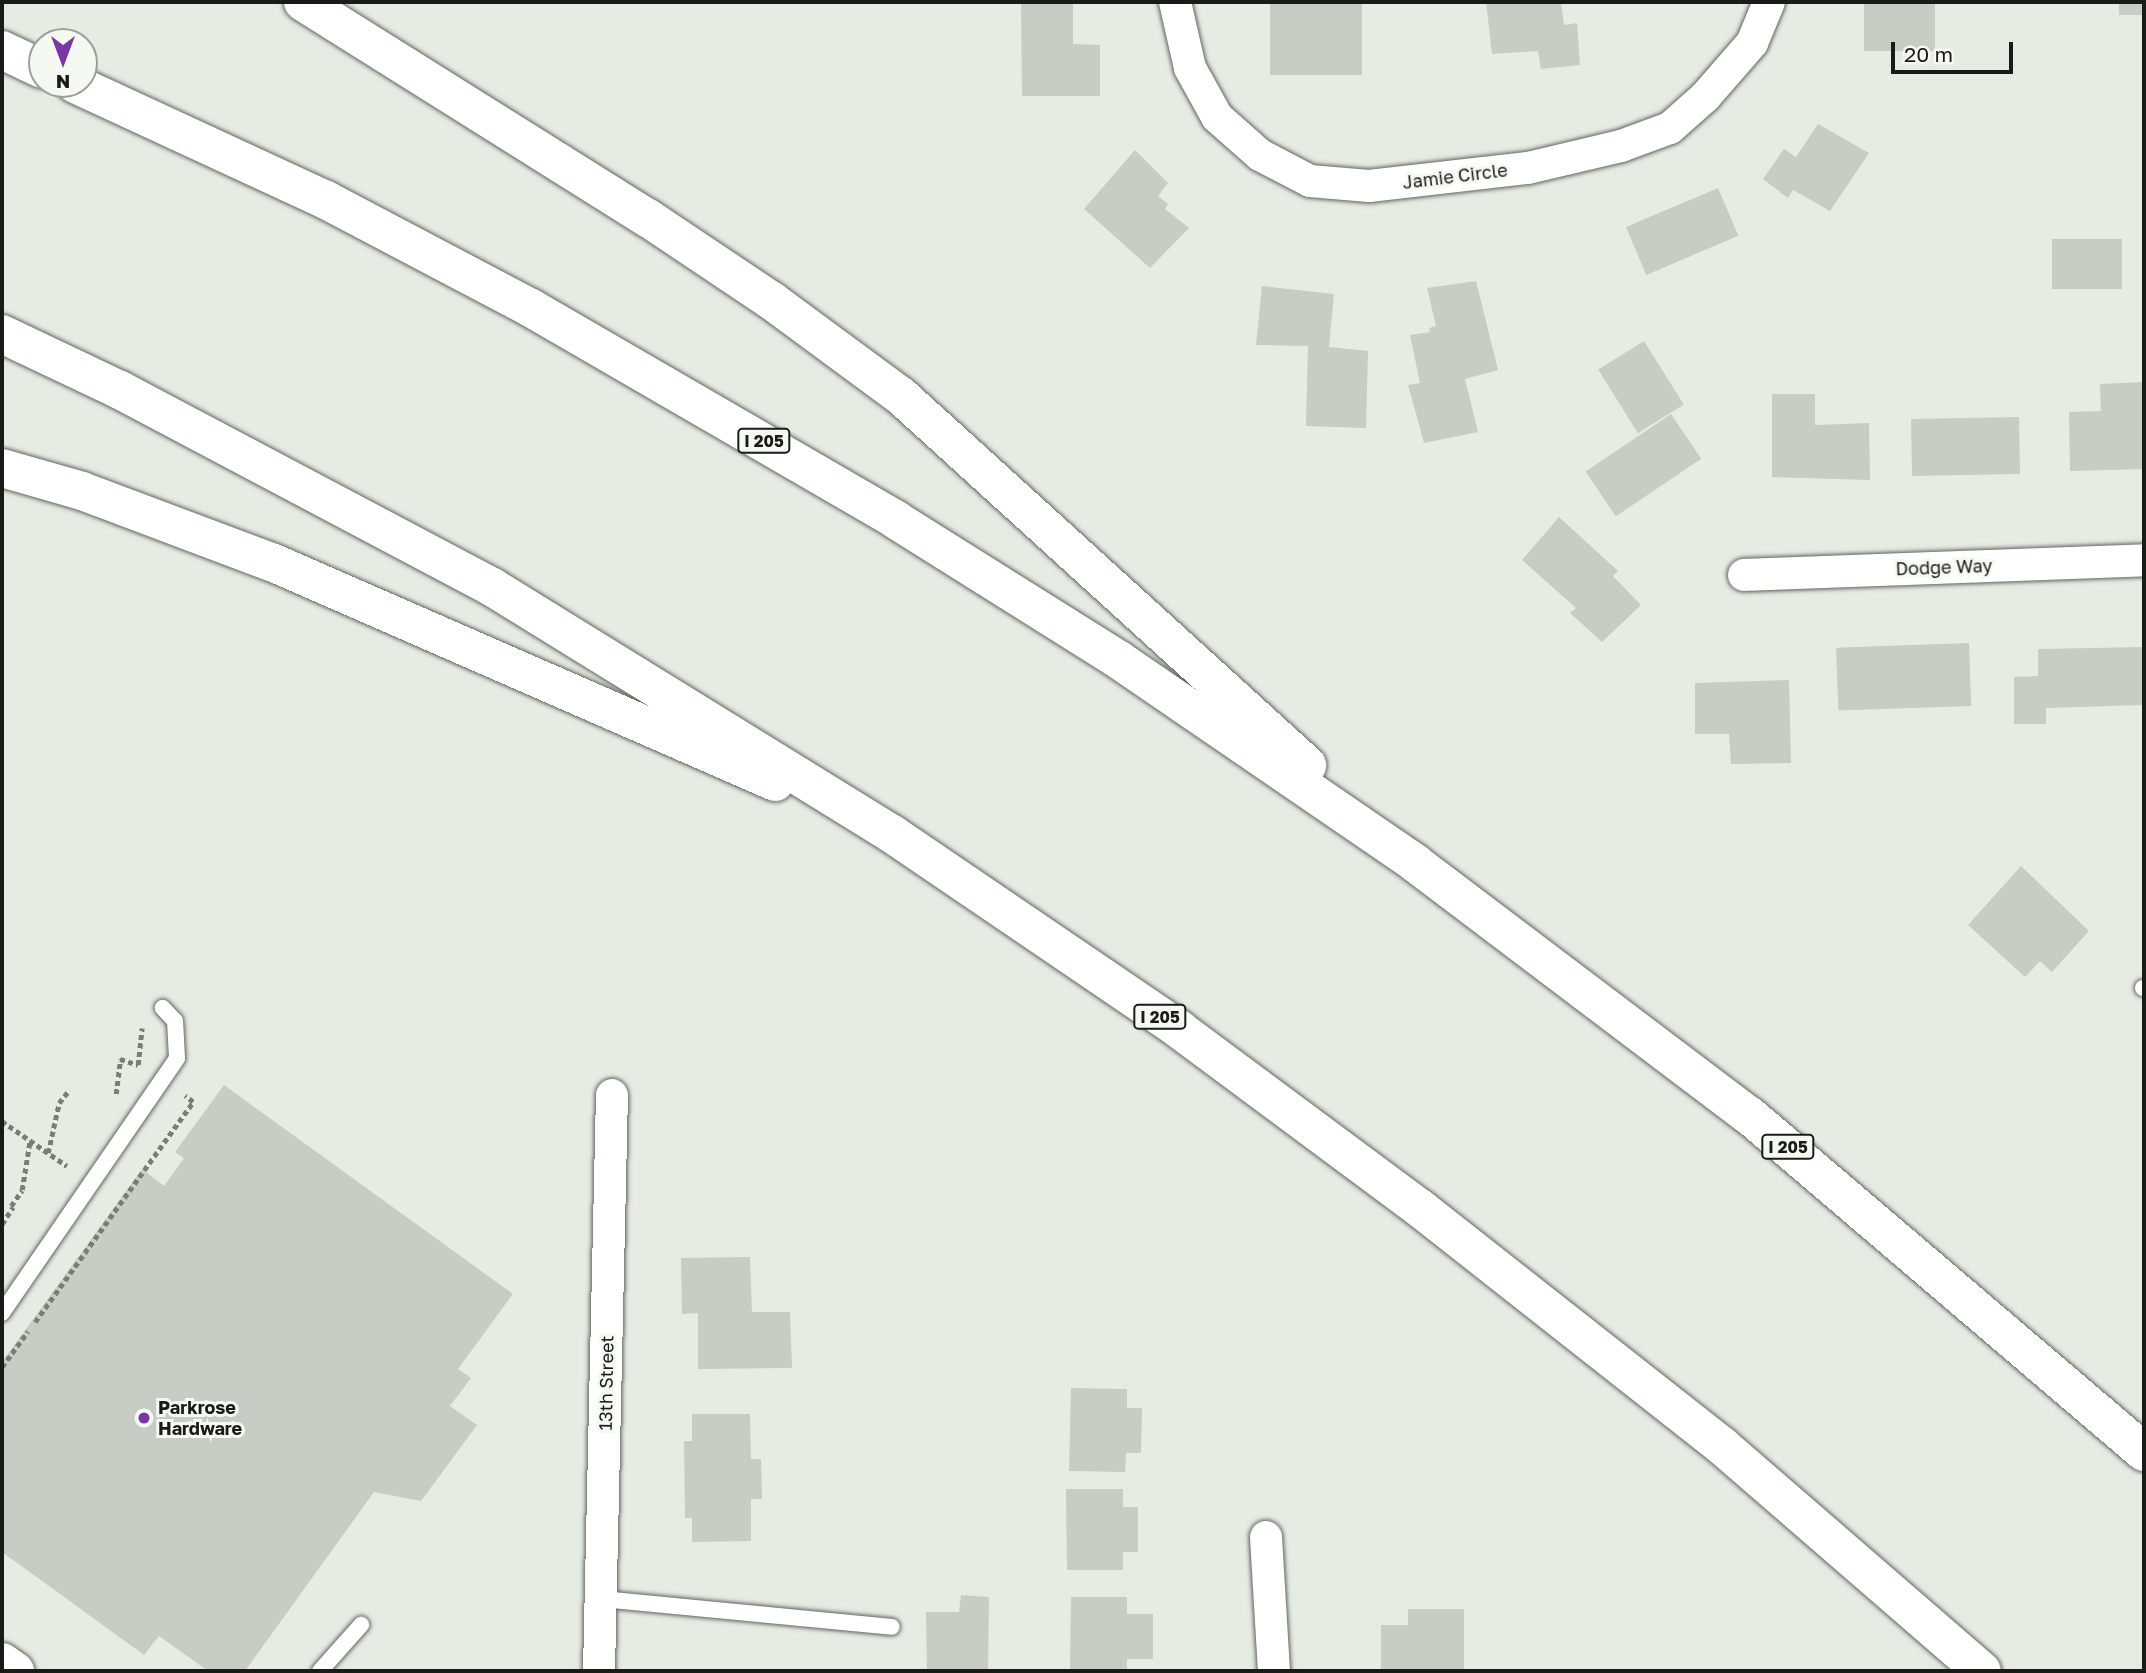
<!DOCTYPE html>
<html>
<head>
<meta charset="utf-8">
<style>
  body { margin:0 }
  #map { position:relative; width:2146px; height:1673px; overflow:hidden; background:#e6ece4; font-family:"Golos Text",sans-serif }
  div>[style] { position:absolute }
  .building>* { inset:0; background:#c7ccc5; transform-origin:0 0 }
  .path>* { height:4.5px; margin-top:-2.25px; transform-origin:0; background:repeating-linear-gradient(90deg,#797d78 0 5px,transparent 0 8.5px) }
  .roads { filter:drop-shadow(0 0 2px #61665f) drop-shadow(0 0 2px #61665f) }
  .service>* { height:16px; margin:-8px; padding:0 8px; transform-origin:8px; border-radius:8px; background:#fff }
  .minor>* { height:32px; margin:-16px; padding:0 16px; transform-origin:16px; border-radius:16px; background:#fff }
  .tertiary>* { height:38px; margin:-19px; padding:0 19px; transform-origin:19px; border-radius:19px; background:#fff }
  .motorway>* { height:38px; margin:-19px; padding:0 19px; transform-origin:19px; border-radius:19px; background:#fff }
  .dots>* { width:19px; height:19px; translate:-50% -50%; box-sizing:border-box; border:4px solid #f4f9f1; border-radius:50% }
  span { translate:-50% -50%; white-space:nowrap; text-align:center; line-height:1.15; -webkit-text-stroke:6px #f4f9f1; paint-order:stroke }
  .shield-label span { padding:2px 5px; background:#f4f9f1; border:2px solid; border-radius:5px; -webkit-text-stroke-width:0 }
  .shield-label { font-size:16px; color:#191b19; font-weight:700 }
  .street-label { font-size:18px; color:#191b19 }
  .poi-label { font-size:18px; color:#191b19; font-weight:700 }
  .left { translate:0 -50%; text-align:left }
  .frame { position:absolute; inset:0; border:4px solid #191b19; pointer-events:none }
  .north { position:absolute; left:28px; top:28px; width:70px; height:70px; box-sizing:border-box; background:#f4f9f1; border:2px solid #9ca09b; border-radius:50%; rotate:180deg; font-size:19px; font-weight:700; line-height:28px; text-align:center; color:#191b19 }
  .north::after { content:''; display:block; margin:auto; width:24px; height:32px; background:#7c35a7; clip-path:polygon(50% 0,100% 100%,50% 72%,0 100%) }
  .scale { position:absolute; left:1891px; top:42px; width:122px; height:32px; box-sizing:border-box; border:4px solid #191b19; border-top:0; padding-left:9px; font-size:21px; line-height:24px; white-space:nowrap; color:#191b19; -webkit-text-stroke:5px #f4f9f1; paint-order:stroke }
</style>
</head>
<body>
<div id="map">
  <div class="building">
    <i style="clip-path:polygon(1021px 2px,1073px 2px,1073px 44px,1100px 45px,1100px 96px,1022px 96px)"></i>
    <i style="left:1270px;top:2px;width:92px;height:73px"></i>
    <i style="clip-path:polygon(1486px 2px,1561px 2px,1564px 25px,1577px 23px,1580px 65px,1541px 69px,1538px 51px,1492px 54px)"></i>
    <i style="left:1864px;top:2px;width:71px;height:49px"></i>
    <i style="left:2119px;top:2px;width:25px;height:13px"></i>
    <i style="clip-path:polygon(1818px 124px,1869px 153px,1830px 211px,1793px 190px,1788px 198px,1763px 179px,1784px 149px,1796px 157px)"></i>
    <i style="clip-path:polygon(1135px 150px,1168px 183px,1158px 196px,1168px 204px,1165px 209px,1189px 228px,1150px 268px,1084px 209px)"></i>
    <i style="left:1718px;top:188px;width:52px;height:100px;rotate:67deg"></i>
    <i style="left:2052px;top:239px;width:70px;height:50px"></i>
    <i style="clip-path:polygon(1476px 281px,1498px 370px,1465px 379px,1478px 432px,1424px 443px,1408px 385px,1420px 383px,1410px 335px,1430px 332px,1429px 328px,1436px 326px,1427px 288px)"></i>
    <i style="clip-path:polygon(1262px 286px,1334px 294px,1329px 347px,1368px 351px,1366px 428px,1306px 426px,1308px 346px,1256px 345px)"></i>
    <i style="left:1644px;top:341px;width:75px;height:54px;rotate:58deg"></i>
    <i style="clip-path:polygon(2144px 382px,2144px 469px,2070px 471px,2069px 412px,2101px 411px,2100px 384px)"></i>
    <i style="clip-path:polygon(1772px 394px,1815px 394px,1815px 425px,1869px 423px,1870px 480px,1772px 477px)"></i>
    <i style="left:1671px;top:414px;width:54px;height:103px;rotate:56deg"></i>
    <i style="left:2019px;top:417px;width:57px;height:108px;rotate:89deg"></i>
    <i style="clip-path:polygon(1559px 517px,1618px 571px,1613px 576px,1641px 605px,1602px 642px,1570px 613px,1576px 608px,1522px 560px)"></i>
    <i style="left:1969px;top:643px;width:63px;height:133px;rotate:88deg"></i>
    <i style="clip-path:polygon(2144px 647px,2144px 705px,2046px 708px,2046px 724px,2014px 724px,2014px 677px,2038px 676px,2038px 649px)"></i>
    <i style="clip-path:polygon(1789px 680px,1791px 763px,1731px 764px,1729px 734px,1695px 734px,1695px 683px)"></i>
    <i style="clip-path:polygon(2021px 866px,2089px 931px,2052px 972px,2040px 961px,2025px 977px,1968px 925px)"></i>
    <i style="clip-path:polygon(224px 1085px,513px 1294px,458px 1369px,471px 1378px,450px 1406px,477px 1425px,421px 1501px,374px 1492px,245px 1671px,208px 1671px,159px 1636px,144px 1655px,2px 1552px,2px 1362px,142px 1169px,164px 1186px,184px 1158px,175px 1152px)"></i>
    <i style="clip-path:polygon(750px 1257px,752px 1312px,790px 1312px,792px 1368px,698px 1369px,698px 1313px,682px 1314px,681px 1258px)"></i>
    <i style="clip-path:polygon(1071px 1388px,1127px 1389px,1127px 1408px,1142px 1408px,1141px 1453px,1126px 1453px,1125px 1472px,1069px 1471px)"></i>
    <i style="clip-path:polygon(692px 1414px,750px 1414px,751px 1459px,761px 1459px,762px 1499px,751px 1499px,751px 1541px,692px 1542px,692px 1518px,685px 1518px,684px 1441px,692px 1441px)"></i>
    <i style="clip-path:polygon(1066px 1489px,1123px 1489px,1123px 1507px,1138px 1507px,1138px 1552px,1123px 1552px,1123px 1570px,1067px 1570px)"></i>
    <i style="clip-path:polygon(961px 1595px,989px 1597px,988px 1671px,927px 1671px,926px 1612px,959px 1612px)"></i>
    <i style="clip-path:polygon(1071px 1597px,1127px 1597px,1127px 1614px,1153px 1614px,1153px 1659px,1127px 1659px,1127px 1671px,1070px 1671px)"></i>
    <i style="clip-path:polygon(1408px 1609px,1464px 1609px,1464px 1671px,1381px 1670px,1381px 1625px,1408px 1625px)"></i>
  </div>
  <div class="path">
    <i style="left:116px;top:1094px;width:35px;rotate:-83deg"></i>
    <i style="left:120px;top:1059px;width:19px;rotate:18deg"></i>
    <i style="left:138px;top:1065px;width:37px;rotate:-84deg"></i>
    <i style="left:2px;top:1121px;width:79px;rotate:34.7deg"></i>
    <i style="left:48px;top:1153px;width:51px;rotate:-77.6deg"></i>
    <i style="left:59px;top:1103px;width:16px;rotate:-52deg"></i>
    <i style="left:11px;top:1206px;width:19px;rotate:-55deg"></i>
    <i style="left:22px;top:1190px;width:51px;rotate:-80.9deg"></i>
    <i style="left:2px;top:1224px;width:20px;rotate:-57deg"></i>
    <i style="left:35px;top:1322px;width:271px;rotate:-54.3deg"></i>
    <i style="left:193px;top:1102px;width:10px;rotate:-143deg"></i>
    <i style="left:2px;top:1367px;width:44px;rotate:-54.2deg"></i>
  </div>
  <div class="roads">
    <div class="service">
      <i style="left:2143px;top:988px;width:1px"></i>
      <i style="left:2px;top:1313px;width:309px;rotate:-55.5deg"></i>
      <i style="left:177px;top:1058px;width:37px;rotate:-93deg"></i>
      <i style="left:175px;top:1021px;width:18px;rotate:-133deg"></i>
      <i style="left:602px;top:1599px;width:291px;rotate:5.5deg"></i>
      <i style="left:320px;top:1671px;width:62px;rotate:-48.3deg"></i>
    </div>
    <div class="minor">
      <i style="left:1175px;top:2px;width:68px;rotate:77.2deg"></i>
      <i style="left:1190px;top:68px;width:56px;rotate:61.1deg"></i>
      <i style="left:1217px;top:117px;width:57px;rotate:41.5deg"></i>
      <i style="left:1260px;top:155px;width:56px;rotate:27.5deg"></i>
      <i style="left:1310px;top:181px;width:59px;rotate:4.8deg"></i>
      <i style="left:1369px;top:186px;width:160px;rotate:-6.5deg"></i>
      <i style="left:1528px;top:168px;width:96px;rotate:-13.3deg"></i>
      <i style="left:1621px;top:146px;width:52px;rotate:-20.2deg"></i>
      <i style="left:1670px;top:128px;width:47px;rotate:-41.5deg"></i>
      <i style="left:1705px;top:97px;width:72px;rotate:-49deg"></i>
      <i style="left:1752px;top:43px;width:44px;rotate:-67.5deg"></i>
      <i style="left:1744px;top:575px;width:400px;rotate:-2.1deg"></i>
      <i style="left:1266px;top:1537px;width:134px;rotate:86.6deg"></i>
      <i style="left:599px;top:1671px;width:576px;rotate:-88.71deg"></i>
    </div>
    <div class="tertiary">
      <i style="left:2px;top:1662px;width:16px;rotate:35deg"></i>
    </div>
    <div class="motorway">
      <i style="left:303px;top:2px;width:407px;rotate:32.1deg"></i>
      <i style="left:648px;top:218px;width:149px;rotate:33.8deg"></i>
      <i style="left:772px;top:301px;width:160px;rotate:36.4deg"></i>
      <i style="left:901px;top:396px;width:549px;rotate:42.27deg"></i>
      <i style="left:2px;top:50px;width:44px;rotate:25.4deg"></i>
      <i style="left:75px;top:84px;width:277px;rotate:24.8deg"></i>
      <i style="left:326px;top:200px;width:232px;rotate:27.8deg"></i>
      <i style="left:531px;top:308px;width:422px;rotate:30.1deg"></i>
      <i style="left:896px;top:520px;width:263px;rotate:32.1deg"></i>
      <i style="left:1119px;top:660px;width:359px;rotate:34.4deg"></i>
      <i style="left:1415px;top:863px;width:420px;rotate:37.1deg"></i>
      <i style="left:1750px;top:1116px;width:518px;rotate:40.46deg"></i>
      <i style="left:2px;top:334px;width:131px;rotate:25.4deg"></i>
      <i style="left:120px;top:390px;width:421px;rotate:27.9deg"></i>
      <i style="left:492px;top:587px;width:470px;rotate:31.7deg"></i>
      <i style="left:892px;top:834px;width:348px;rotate:34.2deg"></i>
      <i style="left:1180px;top:1030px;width:300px;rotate:36.6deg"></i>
      <i style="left:1421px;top:1209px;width:382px;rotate:38.2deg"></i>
      <i style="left:1721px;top:1445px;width:345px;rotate:40.9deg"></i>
      <i style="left:2px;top:468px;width:83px;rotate:16deg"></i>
      <i style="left:82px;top:491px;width:205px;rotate:20.6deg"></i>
      <i style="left:274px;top:563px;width:547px;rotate:23.61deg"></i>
    </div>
  </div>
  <div class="dots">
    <i style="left:144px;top:1418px;background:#7c35a7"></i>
  </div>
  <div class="shield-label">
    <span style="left:764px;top:441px">I 205</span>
    <span style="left:1160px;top:1017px">I 205</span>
    <span style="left:1788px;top:1147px">I 205</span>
  </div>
  <div class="street-label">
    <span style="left:1455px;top:176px;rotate:-7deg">Jamie Circle</span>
    <span style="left:1944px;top:567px;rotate:-2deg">Dodge Way</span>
    <span style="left:606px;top:1383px;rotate:-89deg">13th Street</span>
  </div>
  <div class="poi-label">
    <span class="left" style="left:158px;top:1418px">Parkrose<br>Hardware</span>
  </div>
  <div class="frame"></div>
  <div class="north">N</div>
  <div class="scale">20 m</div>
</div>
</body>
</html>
